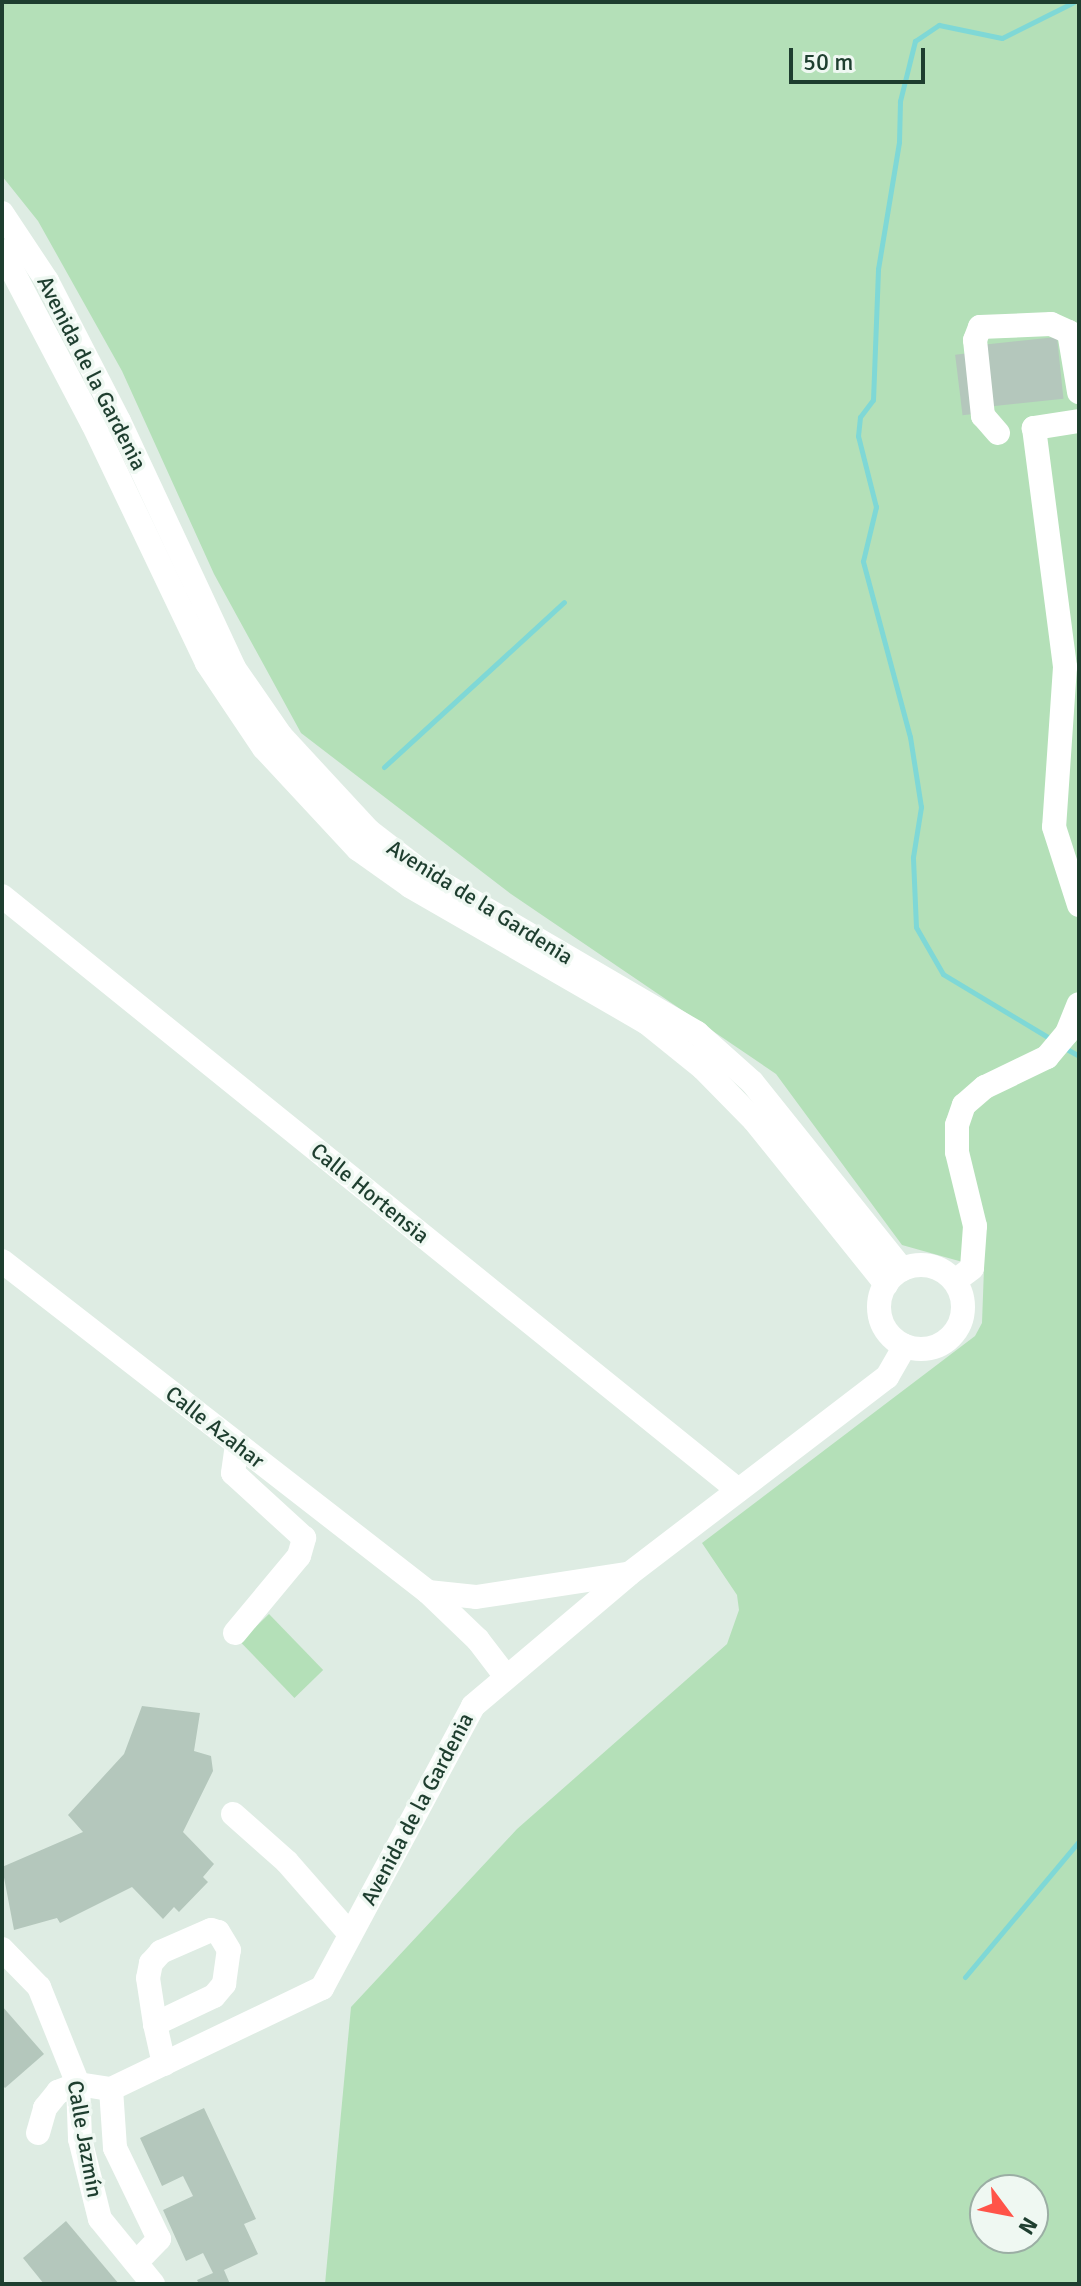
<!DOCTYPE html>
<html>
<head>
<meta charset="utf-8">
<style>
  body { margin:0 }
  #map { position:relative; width:1081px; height:2286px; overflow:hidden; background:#deece3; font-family:Signika,sans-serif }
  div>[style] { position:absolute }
  .green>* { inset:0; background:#b4e0b8; transform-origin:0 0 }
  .stream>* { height:5px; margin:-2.5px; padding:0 2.5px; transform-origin:2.5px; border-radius:2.5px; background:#7fd8d6 }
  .building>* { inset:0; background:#b4c7bc; transform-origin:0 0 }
  .minor>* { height:24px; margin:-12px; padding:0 12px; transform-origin:12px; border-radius:12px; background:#fff }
  .minor>.ring { margin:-12px; padding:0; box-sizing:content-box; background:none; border:24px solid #fff; border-radius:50% }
  span { translate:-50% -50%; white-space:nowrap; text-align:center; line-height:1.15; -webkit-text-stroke:7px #eff8f2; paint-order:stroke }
  .street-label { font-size:22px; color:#1e3e2f }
  .frame { position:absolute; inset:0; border:4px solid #1e3e2f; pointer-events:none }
  .north { position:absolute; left:969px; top:2174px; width:80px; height:80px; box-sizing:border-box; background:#eff8f2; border:2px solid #9baea4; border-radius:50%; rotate:122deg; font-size:22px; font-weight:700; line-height:32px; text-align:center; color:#1e3e2f }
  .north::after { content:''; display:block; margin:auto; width:28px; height:36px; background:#ff5449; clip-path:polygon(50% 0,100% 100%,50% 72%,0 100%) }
  .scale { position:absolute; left:789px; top:48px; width:136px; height:36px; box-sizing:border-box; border:4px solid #1e3e2f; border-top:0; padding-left:10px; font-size:24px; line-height:28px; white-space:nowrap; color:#1e3e2f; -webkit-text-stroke:6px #eff8f2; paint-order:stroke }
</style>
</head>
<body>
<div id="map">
  <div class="green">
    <i style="clip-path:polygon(evenodd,2px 2px,1079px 2px,1079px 2284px,325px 2284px,351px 2007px,517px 1829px,727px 1644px,739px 1610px,737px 1595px,702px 1543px,975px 1336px,982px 1323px,984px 1268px,902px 1245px,776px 1074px,511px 894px,301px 733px,214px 574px,122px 371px,38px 221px,2px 176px,2px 2px,985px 2190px,1033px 2190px,1033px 2238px,985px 2238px,985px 2190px)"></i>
    <i style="left:269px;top:1614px;width:78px;height:40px;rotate:46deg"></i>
  </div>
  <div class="stream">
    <i style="left:384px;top:767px;width:244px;rotate:-42.5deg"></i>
    <i style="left:1051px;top:1039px;width:126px;rotate:-149deg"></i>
    <i style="left:943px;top:974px;width:54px;rotate:-119.9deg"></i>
    <i style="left:916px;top:927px;width:70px;rotate:-92.5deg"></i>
    <i style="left:913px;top:857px;width:51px;rotate:-80.9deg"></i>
    <i style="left:921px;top:807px;width:71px;rotate:-98.9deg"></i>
    <i style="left:910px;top:737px;width:182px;rotate:-105deg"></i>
    <i style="left:863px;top:561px;width:56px;rotate:-76.5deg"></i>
    <i style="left:876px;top:507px;width:73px;rotate:-104.2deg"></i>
    <i style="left:858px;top:436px;width:19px;rotate:-84deg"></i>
    <i style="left:860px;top:417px;width:21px;rotate:-53deg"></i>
    <i style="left:873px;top:400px;width:131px;rotate:-87.8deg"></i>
    <i style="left:878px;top:269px;width:129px;rotate:-80.6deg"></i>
    <i style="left:899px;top:142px;width:41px;rotate:-88.6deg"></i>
    <i style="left:900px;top:101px;width:62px;rotate:-76deg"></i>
    <i style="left:915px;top:41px;width:29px;rotate:-34deg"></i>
    <i style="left:939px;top:25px;width:64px;rotate:11.7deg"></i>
    <i style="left:1002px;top:38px;width:80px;rotate:-26.6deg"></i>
    <i style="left:1063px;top:1047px;width:18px;rotate:29deg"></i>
    <i style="left:965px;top:1977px;width:177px;rotate:-50deg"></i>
  </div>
  <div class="building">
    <i style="left:1057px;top:337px;width:62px;height:74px;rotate:84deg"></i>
    <i style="left:970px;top:353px;width:61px;height:15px;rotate:83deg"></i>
    <i style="clip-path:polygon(142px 1706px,200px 1713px,194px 1751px,211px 1756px,213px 1771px,183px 1832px,214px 1864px,203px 1877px,208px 1882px,179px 1912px,174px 1907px,163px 1919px,132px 1887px,60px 1923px,57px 1918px,14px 1930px,2px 1867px,83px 1832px,68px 1815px,124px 1754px)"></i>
    <i style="clip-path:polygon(2px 2006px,44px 2054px,5px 2088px,2px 2085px)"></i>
    <i style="clip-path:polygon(204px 2108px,256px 2219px,244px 2224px,258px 2254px,224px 2270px,230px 2284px,199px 2284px,197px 2280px,213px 2273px,203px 2253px,186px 2261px,163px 2210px,193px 2196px,183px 2176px,162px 2186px,140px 2138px)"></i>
    <i style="clip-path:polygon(66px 2221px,119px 2284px,44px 2284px,23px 2258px)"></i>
  </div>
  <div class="minor">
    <i style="left:2px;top:213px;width:82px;rotate:56.5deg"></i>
    <i style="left:47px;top:281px;width:157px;rotate:62.8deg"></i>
    <i style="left:119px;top:421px;width:272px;rotate:65deg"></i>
    <i style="left:234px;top:668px;width:83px;rotate:55.3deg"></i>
    <i style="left:281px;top:736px;width:129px;rotate:47.2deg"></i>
    <i style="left:369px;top:831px;width:66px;rotate:37.6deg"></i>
    <i style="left:421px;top:871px;width:320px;rotate:30.4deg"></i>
    <i style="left:697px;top:1033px;width:74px;rotate:41.7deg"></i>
    <i style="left:752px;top:1082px;width:240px;rotate:51.3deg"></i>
    <i style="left:2px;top:251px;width:195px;rotate:62.3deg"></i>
    <i style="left:93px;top:424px;width:265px;rotate:64.5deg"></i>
    <i style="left:207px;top:663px;width:102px;rotate:56.2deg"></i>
    <i style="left:264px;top:748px;width:138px;rotate:47.1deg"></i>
    <i style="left:358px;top:849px;width:64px;rotate:35.4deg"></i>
    <i style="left:410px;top:886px;width:274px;rotate:30deg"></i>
    <i style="left:647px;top:1023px;width:72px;rotate:38.8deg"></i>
    <i style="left:703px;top:1068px;width:73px;rotate:45.6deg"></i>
    <i style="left:754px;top:1120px;width:211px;rotate:51.2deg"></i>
    <i style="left:1079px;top:421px;width:46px;rotate:171.2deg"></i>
    <i style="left:1034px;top:428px;width:241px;rotate:82.6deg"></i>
    <i style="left:1065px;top:667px;width:160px;rotate:93.9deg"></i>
    <i style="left:1054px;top:827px;width:82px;rotate:72.2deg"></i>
    <i style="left:998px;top:433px;width:23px;rotate:-131deg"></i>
    <i style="left:983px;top:416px;width:76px;rotate:-96deg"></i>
    <i style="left:975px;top:340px;width:14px;rotate:-69deg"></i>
    <i style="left:980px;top:327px;width:71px;rotate:-2.4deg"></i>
    <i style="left:1051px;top:324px;width:20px;rotate:24deg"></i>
    <i style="left:1069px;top:332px;width:61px;rotate:80.5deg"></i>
    <i style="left:2px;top:896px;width:946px;rotate:38.91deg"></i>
    <i style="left:2px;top:1261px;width:539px;rotate:37.85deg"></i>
    <i style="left:428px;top:1592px;width:69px;rotate:43.8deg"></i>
    <i style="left:478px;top:1640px;width:43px;rotate:52.6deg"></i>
    <i class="ring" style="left:879px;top:1265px;width:60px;height:60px"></i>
    <i style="left:955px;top:1281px;width:21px;rotate:-37deg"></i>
    <i style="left:972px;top:1268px;width:42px;rotate:-85.9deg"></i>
    <i style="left:975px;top:1226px;width:76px;rotate:-103.7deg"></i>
    <i style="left:957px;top:1152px;width:27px;rotate:-90deg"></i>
    <i style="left:957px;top:1125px;width:21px;rotate:-71deg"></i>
    <i style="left:964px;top:1105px;width:28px;rotate:-41deg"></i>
    <i style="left:985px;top:1087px;width:69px;rotate:-25.8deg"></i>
    <i style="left:1047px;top:1057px;width:31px;rotate:-50deg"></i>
    <i style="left:1067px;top:1033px;width:31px;rotate:-68deg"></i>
    <i style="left:428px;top:1592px;width:48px;rotate:5.9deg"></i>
    <i style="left:476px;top:1597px;width:153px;rotate:-8.7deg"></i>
    <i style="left:235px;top:1633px;width:100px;rotate:-50.3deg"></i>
    <i style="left:299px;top:1556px;width:19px;rotate:-74deg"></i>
    <i style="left:304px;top:1538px;width:96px;rotate:-137.5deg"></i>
    <i style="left:233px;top:1473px;width:29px;rotate:-82deg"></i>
    <i style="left:233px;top:1814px;width:72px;rotate:41.6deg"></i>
    <i style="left:287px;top:1862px;width:96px;rotate:48.8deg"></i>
    <i style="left:2px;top:1949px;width:53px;rotate:45.8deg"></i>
    <i style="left:39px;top:1987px;width:105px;rotate:68.1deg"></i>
    <i style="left:78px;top:2084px;width:55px;rotate:87.9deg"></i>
    <i style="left:80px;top:2139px;width:82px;rotate:76deg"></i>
    <i style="left:100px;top:2219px;width:84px;rotate:50.8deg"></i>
    <i style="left:155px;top:2024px;width:65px;rotate:-25.4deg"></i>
    <i style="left:214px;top:1996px;width:16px;rotate:-50deg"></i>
    <i style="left:224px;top:1984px;width:34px;rotate:-82deg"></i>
    <i style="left:229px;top:1950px;width:21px;rotate:-121deg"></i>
    <i style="left:218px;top:1932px;width:7px;rotate:-164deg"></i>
    <i style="left:211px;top:1930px;width:55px;rotate:156.3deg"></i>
    <i style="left:161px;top:1952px;width:15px;rotate:132deg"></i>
    <i style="left:151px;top:1963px;width:15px;rotate:101deg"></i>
    <i style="left:148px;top:1978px;width:47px;rotate:81.3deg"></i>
    <i style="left:155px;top:2024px;width:41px;rotate:77.3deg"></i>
    <i style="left:111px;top:2089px;width:59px;rotate:86.1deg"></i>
    <i style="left:115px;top:2148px;width:101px;rotate:64.2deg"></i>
    <i style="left:159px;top:2239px;width:33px;rotate:134deg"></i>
    <i style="left:38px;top:2133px;width:26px;rotate:-74deg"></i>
    <i style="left:45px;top:2108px;width:21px;rotate:-51deg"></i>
    <i style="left:58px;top:2092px;width:22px;rotate:-22deg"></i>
    <i style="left:78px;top:2084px;width:33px;rotate:9deg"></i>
    <i style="left:111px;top:2089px;width:234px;rotate:-25.6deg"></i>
    <i style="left:322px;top:1988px;width:320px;rotate:-61.8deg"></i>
    <i style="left:473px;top:1706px;width:204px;rotate:-40.2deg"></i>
    <i style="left:629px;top:1574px;width:325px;rotate:-37.4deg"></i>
    <i style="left:887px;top:1377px;width:36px;rotate:-60deg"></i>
  </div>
  <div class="street-label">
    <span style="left:92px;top:373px;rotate:63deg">Avenida de la Gardenia</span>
    <span style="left:480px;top:902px;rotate:32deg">Avenida de la Gardenia</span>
    <span style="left:370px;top:1193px;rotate:39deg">Calle Hortensia</span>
    <span style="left:215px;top:1427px;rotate:38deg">Calle Azahar</span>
    <span style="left:417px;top:1809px;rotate:-62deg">Avenida de la Gardenia</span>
    <span style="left:85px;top:2139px;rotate:80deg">Calle Jazmín</span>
  </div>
  <div class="frame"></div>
  <div class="north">N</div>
  <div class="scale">50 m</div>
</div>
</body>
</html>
